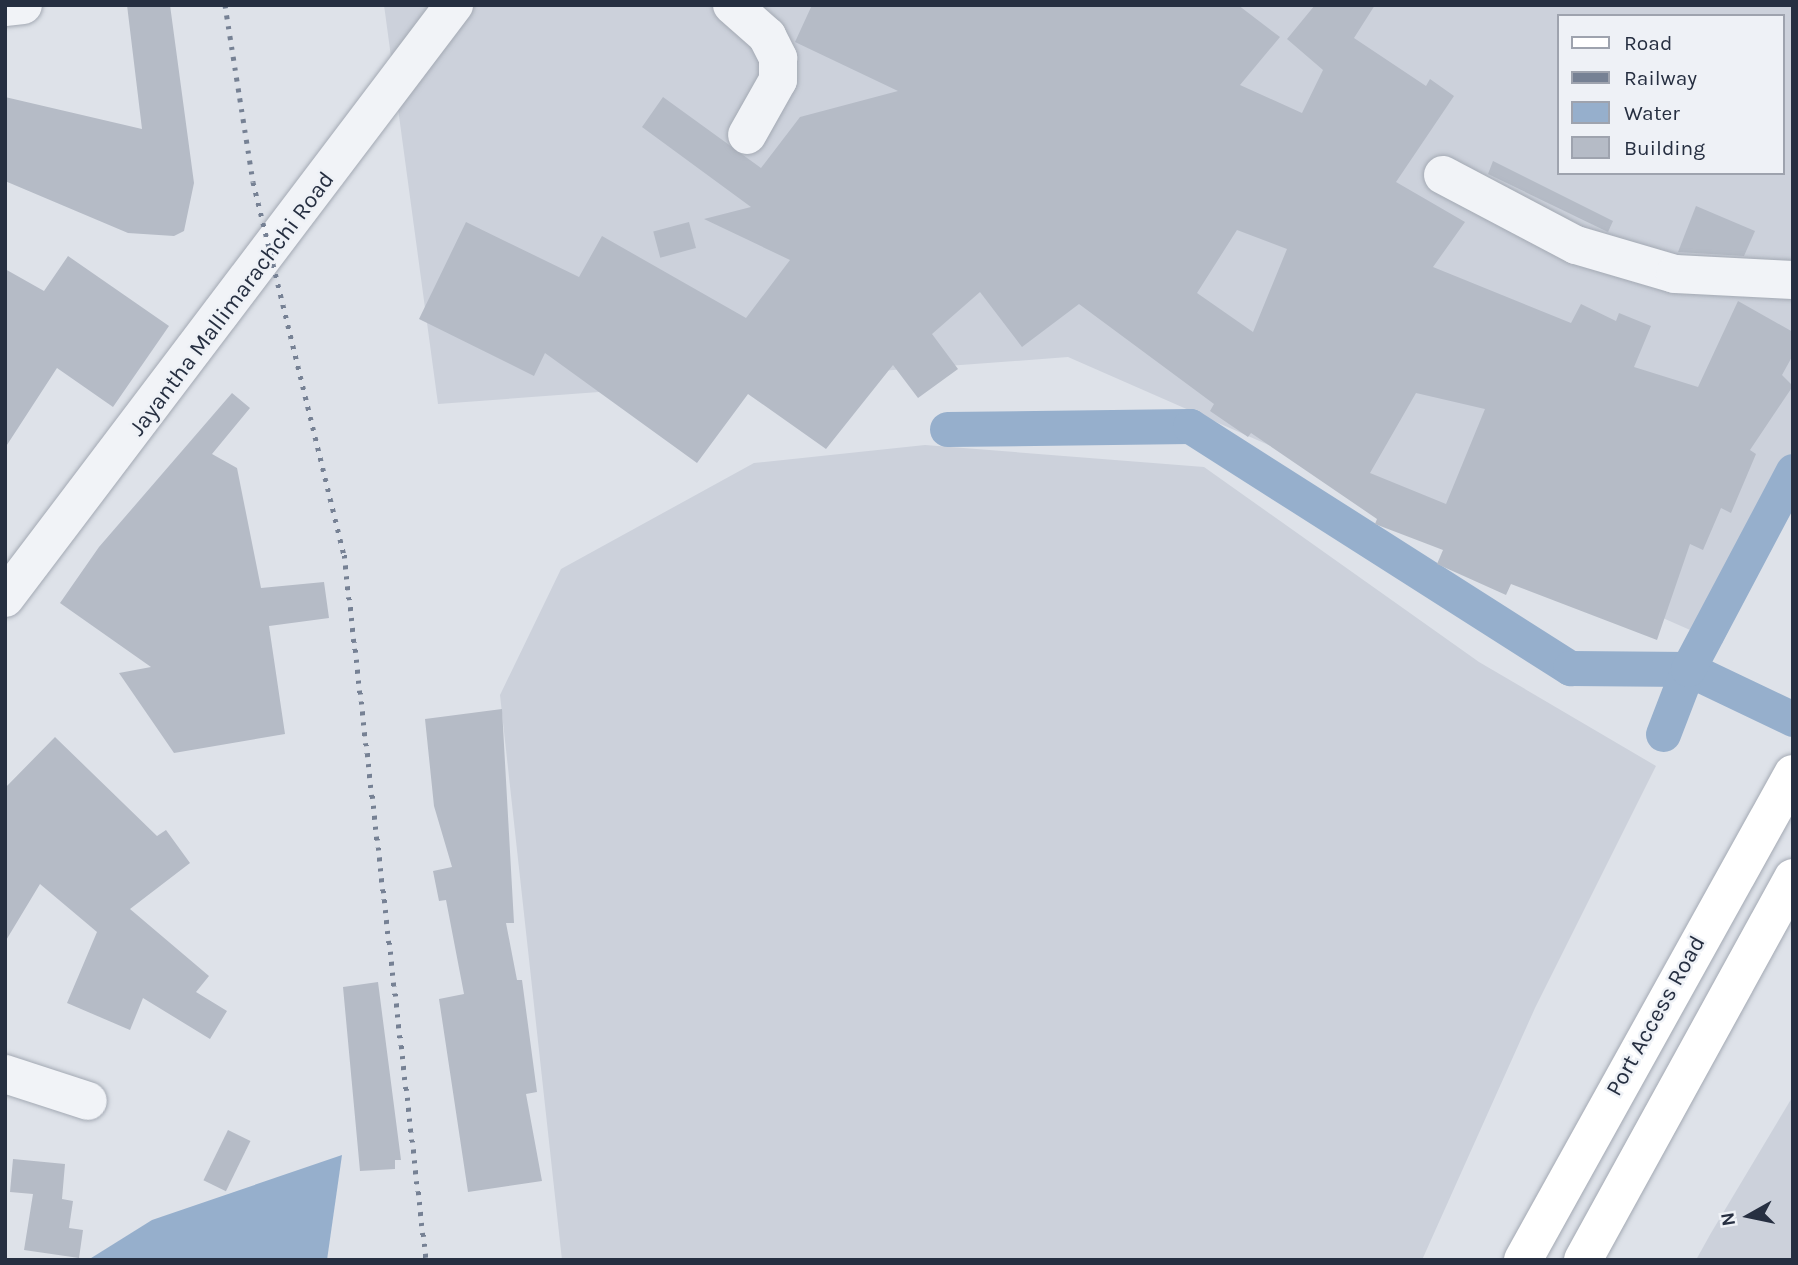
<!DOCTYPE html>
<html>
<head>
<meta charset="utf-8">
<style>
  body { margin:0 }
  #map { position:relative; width:1798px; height:1265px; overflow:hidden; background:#dee2e9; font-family:Karla,sans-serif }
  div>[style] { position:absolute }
  .built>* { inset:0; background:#ccd1db }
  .water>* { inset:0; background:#96afcc }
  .canal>* { height:35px; margin:-17.5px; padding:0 17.5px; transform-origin:17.5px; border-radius:17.5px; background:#96afcc }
  .building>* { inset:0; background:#b5bbc6; transform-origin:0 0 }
  .roads { filter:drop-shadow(0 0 2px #a3a9b3) drop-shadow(0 0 2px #a3a9b3) }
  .minor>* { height:38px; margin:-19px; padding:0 19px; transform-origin:19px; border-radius:19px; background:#f1f3f7 }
  .major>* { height:38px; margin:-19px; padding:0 19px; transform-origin:19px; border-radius:19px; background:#fff }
  .rail>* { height:5px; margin-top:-2.5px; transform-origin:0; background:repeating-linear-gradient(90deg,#768194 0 3.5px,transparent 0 10.5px) }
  span { translate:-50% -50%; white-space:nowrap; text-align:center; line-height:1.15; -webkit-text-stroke:5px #eef1f6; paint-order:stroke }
  .street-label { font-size:23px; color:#262f41 }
  .frame { position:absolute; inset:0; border:7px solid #262f41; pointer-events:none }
  .legend { position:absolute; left:1557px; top:14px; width:228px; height:161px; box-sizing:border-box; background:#eef1f6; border:2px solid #9ea3ae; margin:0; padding:9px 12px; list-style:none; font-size:21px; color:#262f41 }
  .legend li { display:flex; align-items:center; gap:14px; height:35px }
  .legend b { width:35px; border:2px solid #9ea3ae }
  .north { position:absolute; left:1714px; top:1181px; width:70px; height:70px; -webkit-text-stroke:5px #eef1f6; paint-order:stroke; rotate:261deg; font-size:19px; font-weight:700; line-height:28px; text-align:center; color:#262f41 }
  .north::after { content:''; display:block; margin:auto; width:24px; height:32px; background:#262f41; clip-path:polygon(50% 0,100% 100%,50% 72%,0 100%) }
</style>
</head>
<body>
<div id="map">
  <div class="built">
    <i style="clip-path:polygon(evenodd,384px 5px,1793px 5px,1793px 490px,1722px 644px,1068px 357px,438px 404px,384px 5px,1558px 16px,1782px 16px,1782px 173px,1558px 173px,1558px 16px)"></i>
    <i style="clip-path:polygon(925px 445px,1204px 467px,1479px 662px,1656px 766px,1535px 1008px,1422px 1260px,562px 1260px,500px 695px,561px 569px,754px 463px)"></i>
    <i style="clip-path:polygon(1793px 1096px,1793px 1260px,1696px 1260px,1711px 1233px)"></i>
  </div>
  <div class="water">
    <i style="clip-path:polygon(342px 1155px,327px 1260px,88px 1260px,152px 1220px)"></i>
  </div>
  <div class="canal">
    <i style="left:947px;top:429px;width:243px;rotate:-0.7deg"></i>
    <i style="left:1190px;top:426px;width:451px;rotate:32.5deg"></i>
    <i style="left:1570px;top:668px;width:118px;rotate:0.5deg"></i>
    <i style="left:1688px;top:669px;width:116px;rotate:25.5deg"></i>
    <i style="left:1663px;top:734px;width:70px;rotate:-69deg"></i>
    <i style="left:1688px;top:669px;width:224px;rotate:-62.1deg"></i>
  </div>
  <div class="building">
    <i style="clip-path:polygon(127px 5px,170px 5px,194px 183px,184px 231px,174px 236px,128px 233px,5px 181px,5px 97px,142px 129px)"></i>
    <i style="clip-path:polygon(evenodd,812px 5px,1238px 5px,1280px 37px,1240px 85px,1302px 113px,1323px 70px,1287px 39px,1315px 5px,1375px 5px,1354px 38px,1426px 86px,1430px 79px,1454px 96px,1396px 182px,1465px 222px,1433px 267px,1571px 323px,1581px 304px,1616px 321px,1619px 313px,1651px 326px,1634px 367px,1698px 387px,1738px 301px,1793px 332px,1793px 355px,1782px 375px,1793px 386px,1750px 450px,1756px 454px,1731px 513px,1721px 508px,1703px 550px,1690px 544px,1657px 640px,1511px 584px,1506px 595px,1437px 564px,1443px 550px,1375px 524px,1377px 519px,1251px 433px,1248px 437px,1210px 411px,1214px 404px,1079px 304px,1022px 347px,980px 292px,932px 334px,958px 369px,918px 398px,893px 365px,826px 449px,748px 394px,697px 463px,545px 353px,534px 376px,419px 319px,466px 222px,579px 277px,602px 236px,746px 318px,790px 260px,704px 219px,751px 207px,642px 127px,663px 97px,761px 168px,800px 117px,898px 91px,795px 42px,812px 5px,1237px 230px,1287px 249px,1253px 332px,1197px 293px,1237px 230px,812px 5px,1416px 393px,1485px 409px,1446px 504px,1370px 473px,1416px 393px)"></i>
    <i style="clip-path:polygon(1493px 161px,1613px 221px,1608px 232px,1488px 174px)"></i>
    <i style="clip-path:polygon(1696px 206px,1755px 231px,1744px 256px,1678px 252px)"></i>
    <i style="left:689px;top:222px;width:27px;height:37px;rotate:75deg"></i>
    <i style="clip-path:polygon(68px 256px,169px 326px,113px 407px,57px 368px,5px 448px,5px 269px,44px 291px)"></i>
    <i style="clip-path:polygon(232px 393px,250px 408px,212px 454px,237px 468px,261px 588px,324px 582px,329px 618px,269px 626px,285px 734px,174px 753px,119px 673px,151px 667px,60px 603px,99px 547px)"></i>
    <i style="clip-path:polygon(502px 709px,514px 923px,506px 923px,517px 980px,522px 980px,537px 1092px,526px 1094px,542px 1181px,468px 1192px,439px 999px,464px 994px,446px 900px,439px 901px,433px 871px,452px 867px,434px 806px,425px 719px)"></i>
    <i style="clip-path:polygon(55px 737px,157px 836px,166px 830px,190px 863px,130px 909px,209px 976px,196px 992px,227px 1011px,210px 1039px,143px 998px,130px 1030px,67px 1003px,97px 932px,40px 884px,5px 942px,5px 788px)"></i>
    <i style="clip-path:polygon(378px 982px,401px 1160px,395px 1160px,395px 1169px,360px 1171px,343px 987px)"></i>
    <i style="left:228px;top:1130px;width:25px;height:56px;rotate:26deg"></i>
    <i style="clip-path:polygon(13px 1159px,65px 1164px,62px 1199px,73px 1201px,69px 1228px,83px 1230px,79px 1258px,24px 1250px,33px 1194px,10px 1192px)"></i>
  </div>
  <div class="roads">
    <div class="minor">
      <i style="left:732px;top:5px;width:47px;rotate:41.5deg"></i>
      <i style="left:767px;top:36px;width:25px;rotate:63deg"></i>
      <i style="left:778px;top:58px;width:22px;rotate:90deg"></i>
      <i style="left:778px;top:80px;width:63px;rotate:119.4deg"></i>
      <i style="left:5px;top:7px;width:18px;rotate:-6deg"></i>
      <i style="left:1443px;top:175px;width:150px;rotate:27.8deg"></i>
      <i style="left:1576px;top:245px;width:103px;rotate:16.3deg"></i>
      <i style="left:1675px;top:274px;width:118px;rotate:2.9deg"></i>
      <i style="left:5px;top:598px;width:744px;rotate:-52.87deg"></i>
      <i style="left:5px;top:1074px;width:87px;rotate:18deg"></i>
    </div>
    <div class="major">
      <i style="left:1523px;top:1260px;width:556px;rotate:-60.95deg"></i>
      <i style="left:1583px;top:1260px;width:436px;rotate:-61.2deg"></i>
    </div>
  </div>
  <div class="rail">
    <i style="left:225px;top:5px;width:179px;rotate:81deg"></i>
    <i style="left:253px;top:182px;width:384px;rotate:76.3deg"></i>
    <i style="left:344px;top:555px;width:710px;rotate:83.37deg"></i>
  </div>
  <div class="street-label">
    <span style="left:232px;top:304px;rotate:-53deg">Jayantha Mallimarachchi Road</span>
    <span style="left:1656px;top:1016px;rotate:-61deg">Port Access Road</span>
  </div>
  <div class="frame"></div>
  <ul class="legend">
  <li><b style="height:9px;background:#fff"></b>Road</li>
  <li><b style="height:9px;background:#768194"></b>Railway</li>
  <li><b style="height:19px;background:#96afcc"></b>Water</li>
  <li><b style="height:19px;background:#b5bbc6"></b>Building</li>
  </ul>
  <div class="north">N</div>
</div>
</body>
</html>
